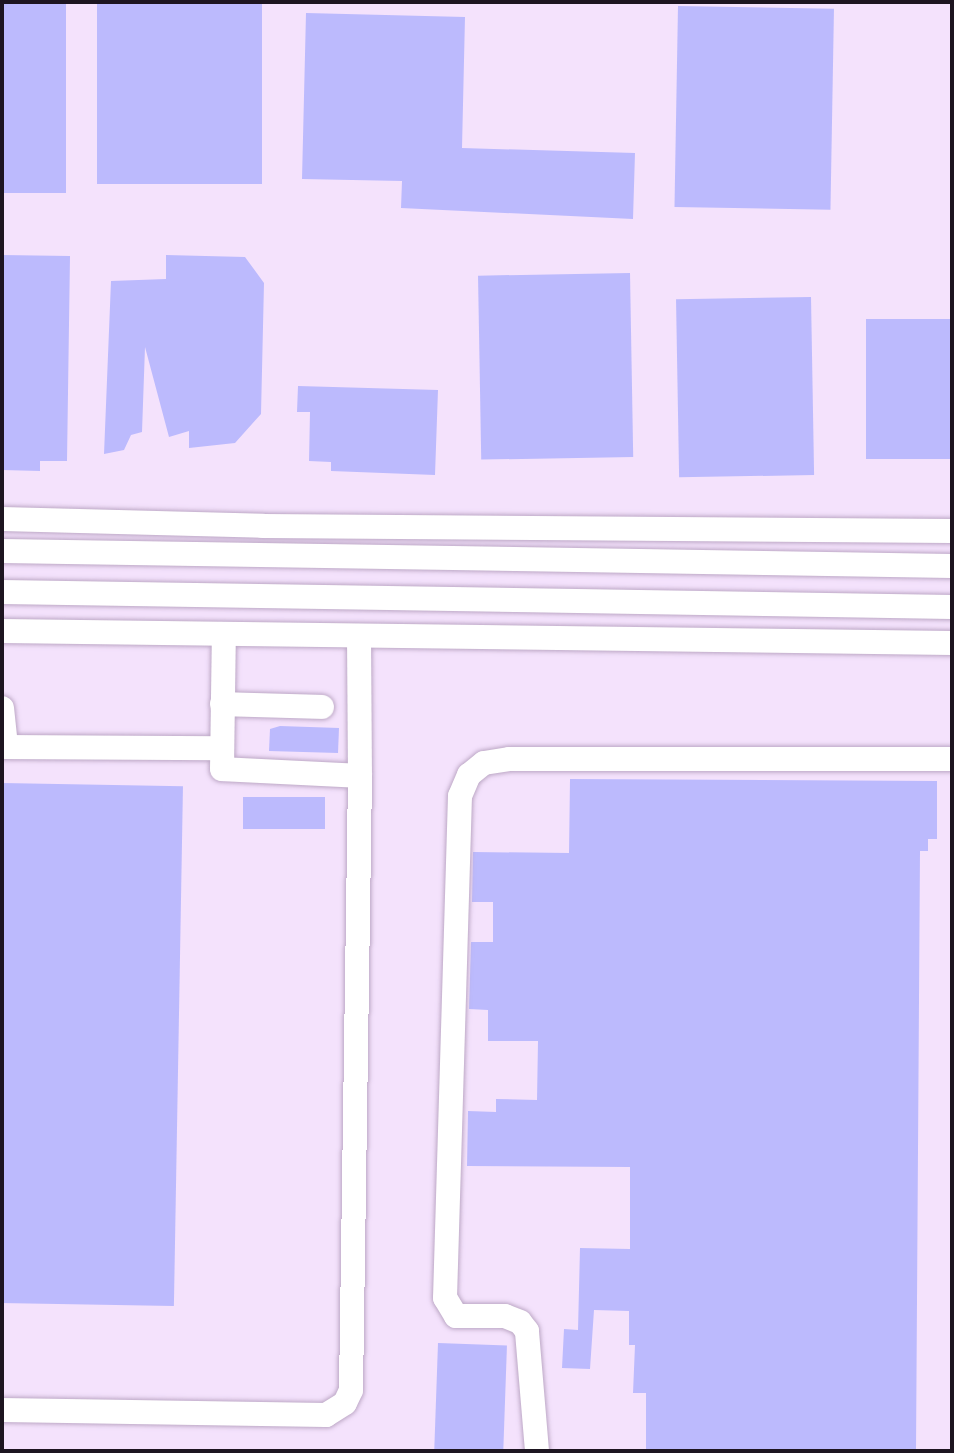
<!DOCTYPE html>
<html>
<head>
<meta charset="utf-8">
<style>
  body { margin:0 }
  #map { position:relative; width:954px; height:1453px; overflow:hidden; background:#f4e2fc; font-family:Cabin,sans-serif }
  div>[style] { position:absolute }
  .building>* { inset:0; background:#bcbafd; transform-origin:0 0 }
  .roads { filter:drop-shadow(0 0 2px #bda8c6) drop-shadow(0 0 2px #bda8c6) }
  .minor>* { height:24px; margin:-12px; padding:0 12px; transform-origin:12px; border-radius:12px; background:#fff }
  span { translate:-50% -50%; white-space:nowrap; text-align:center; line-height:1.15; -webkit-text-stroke:5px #f9f5fb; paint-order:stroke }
  .frame { position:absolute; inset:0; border:4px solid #1d1520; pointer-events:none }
</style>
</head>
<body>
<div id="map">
  <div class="building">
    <i style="left:2px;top:2px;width:64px;height:191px"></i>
    <i style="left:97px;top:2px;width:165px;height:182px"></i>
    <i style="left:678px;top:6px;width:156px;height:201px;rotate:1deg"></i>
    <i style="clip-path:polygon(306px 13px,465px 17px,462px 148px,635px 153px,633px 219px,401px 208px,402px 181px,302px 179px)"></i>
    <i style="clip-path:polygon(2px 255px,70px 256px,67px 461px,40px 461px,40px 471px,2px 470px)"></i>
    <i style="clip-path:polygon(166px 255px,245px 257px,264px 283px,261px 414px,235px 443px,189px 448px,189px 431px,169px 437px,145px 347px,142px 432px,131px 435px,124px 450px,104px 454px,111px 281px,166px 279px)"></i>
    <i style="left:630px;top:273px;width:184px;height:152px;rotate:89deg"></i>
    <i style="left:811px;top:297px;width:178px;height:135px;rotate:89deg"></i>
    <i style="left:952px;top:319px;width:140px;height:86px;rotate:90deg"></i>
    <i style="clip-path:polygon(298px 386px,438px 390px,435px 475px,331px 471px,331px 462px,309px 461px,310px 412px,297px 412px)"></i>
    <i style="clip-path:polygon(280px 726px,339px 728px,338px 753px,269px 751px,270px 729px)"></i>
    <i style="clip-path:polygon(570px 779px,937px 781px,937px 839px,928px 839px,928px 851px,920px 851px,916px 1451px,646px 1451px,646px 1393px,633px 1393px,635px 1345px,629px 1345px,629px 1311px,594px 1310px,590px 1369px,562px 1368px,564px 1329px,578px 1330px,580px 1248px,630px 1249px,630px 1167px,467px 1166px,468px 1111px,496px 1112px,496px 1099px,537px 1100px,538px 1041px,488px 1041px,488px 1010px,469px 1009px,471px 942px,493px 942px,493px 902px,472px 902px,473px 852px,569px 853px)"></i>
    <i style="left:2px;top:783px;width:181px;height:520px;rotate:1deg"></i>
    <i style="left:243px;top:797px;width:82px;height:32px"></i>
    <i style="left:438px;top:1343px;width:69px;height:108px;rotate:2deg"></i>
  </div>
  <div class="roads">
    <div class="minor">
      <i style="left:2px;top:519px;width:261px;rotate:1.5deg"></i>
      <i style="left:263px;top:526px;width:689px;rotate:0.42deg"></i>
      <i style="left:2px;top:551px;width:950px;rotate:0.9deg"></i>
      <i style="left:2px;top:592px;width:950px;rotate:0.9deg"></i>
      <i style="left:2px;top:631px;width:950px;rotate:0.72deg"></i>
      <i style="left:359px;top:636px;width:140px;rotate:89.6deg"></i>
      <i style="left:222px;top:704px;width:100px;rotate:1.7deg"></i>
      <i style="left:2px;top:708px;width:39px;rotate:84deg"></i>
      <i style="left:2px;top:747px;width:219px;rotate:0.3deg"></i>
      <i style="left:2px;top:1410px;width:324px;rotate:0.9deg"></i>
      <i style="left:326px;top:1415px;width:22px;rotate:-32deg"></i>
      <i style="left:345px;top:1403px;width:14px;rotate:-65deg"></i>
      <i style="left:351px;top:1390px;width:614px;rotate:-89.16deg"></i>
      <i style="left:360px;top:776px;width:138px;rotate:-177.1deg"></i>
      <i style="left:222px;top:769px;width:135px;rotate:-89.2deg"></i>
      <i style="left:537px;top:1451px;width:120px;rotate:-94.8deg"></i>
      <i style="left:527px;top:1331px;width:11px;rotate:-128deg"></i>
      <i style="left:520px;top:1322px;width:16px;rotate:-158deg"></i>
      <i style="left:505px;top:1316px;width:49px;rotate:180deg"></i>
      <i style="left:456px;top:1316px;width:21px;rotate:-121deg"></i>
      <i style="left:445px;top:1298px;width:502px;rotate:-88.29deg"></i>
      <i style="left:460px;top:796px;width:23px;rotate:-67deg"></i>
      <i style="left:469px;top:775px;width:19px;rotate:-39deg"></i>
      <i style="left:484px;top:763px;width:25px;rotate:-9deg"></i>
      <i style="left:509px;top:759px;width:443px"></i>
    </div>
  </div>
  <div class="frame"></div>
</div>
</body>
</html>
